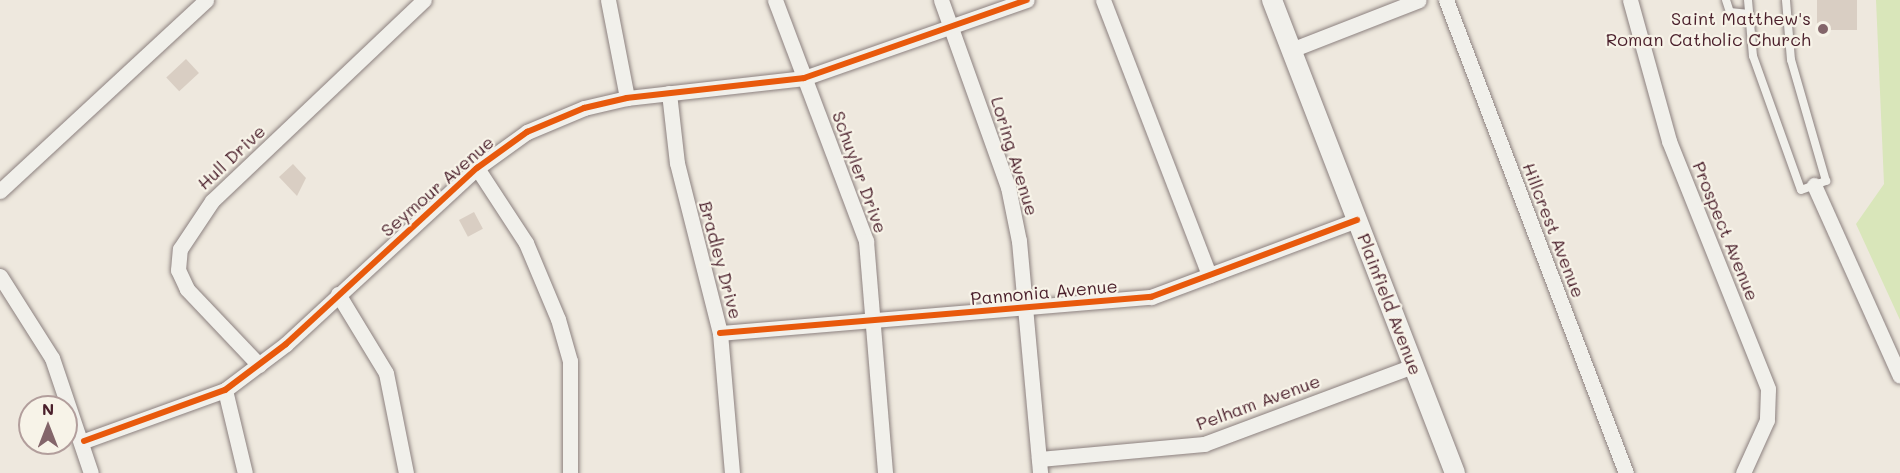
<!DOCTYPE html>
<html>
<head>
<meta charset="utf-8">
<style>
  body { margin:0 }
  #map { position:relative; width:1900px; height:473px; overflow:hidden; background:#eee8de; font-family:Mali,sans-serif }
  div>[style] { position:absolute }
  .green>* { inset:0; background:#d9e6ba }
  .building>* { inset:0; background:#d9cec3; transform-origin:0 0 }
  .roads { filter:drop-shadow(0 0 2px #8c817f) drop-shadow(0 0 2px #8c817f) }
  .service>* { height:8px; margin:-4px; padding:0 4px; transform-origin:4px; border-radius:4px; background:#f1f0eb }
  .minor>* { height:15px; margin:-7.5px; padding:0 7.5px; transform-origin:7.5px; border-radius:7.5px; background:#f1f0eb }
  .tertiary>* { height:20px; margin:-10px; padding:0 10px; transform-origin:10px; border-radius:10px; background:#f1f0eb }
  .cycleway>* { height:6px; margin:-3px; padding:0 3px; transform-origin:3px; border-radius:3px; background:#e8590c }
  .dots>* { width:16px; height:16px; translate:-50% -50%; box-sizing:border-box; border:3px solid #f7f3e8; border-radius:50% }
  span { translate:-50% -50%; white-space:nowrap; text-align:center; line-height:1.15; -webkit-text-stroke:4.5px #f7f3e8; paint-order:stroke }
  .poi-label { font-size:18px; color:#4a1f2b }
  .right { translate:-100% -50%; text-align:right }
  .street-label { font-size:18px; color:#4a1f2b }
  .north { position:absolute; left:18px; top:395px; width:60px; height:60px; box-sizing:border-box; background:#f7f3e8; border:2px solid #b29e9c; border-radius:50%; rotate:0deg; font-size:16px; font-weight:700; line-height:24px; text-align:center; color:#4a1f2b }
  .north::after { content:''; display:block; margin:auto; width:21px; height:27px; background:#83656a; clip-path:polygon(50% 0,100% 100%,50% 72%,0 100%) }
</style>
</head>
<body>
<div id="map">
  <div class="green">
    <i style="clip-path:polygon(1876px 0,1900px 0,1900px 320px,1856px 224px,1884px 184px)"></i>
  </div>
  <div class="building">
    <i style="left:1817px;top:0;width:40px;height:30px"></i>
    <i style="left:186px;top:59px;width:19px;height:27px;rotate:47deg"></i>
    <i style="clip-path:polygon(293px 164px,306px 178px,297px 196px,279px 177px)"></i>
    <i style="left:474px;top:212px;width:19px;height:17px;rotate:62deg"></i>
  </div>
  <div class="roads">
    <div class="service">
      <i style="left:1726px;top:0;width:13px;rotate:72deg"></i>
      <i style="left:1730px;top:12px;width:19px;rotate:6deg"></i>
      <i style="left:1748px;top:0;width:56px;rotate:84.9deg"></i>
      <i style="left:1753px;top:56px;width:142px;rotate:70.3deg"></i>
      <i style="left:1801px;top:190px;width:27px;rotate:-20deg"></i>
      <i style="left:1826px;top:181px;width:126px;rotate:-106.1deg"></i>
      <i style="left:1791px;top:60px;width:60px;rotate:-94.8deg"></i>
    </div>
    <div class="minor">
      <i style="left:608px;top:0;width:100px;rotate:79deg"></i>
      <i style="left:775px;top:0;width:258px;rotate:69.3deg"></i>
      <i style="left:866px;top:241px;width:233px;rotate:85.3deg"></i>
      <i style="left:941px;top:0;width:199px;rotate:70.3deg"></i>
      <i style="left:1008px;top:187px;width:55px;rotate:78.5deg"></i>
      <i style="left:1019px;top:241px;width:233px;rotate:84.8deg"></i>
      <i style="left:1103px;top:0;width:295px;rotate:68.9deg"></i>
      <i style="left:1446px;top:0;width:506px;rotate:69.17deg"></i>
      <i style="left:1630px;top:0;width:146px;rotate:74.5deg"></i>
      <i style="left:1669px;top:141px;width:267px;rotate:68.2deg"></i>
      <i style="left:1768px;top:389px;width:31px;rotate:92deg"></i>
      <i style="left:1767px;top:420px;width:58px;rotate:114.4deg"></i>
      <i style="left:1291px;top:50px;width:137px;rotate:-21.3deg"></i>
      <i style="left:669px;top:93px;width:70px;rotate:83.5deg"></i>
      <i style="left:677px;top:163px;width:175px;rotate:75.8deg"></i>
      <i style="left:720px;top:333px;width:141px;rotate:85.1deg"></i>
      <i style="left:477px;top:168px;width:90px;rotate:56.8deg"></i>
      <i style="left:526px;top:243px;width:82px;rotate:67.2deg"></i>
      <i style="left:558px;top:319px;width:44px;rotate:74.1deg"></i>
      <i style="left:570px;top:361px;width:112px;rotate:90deg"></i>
      <i style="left:1814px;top:185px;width:209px;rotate:65.8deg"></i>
      <i style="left:0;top:191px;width:281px;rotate:-42.8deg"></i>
      <i style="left:0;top:276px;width:97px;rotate:57.6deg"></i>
      <i style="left:52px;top:358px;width:121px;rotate:71.3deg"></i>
      <i style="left:338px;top:294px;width:92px;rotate:58.7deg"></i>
      <i style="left:386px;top:373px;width:102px;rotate:78.7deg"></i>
      <i style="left:720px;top:333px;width:433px;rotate:-4.8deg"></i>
      <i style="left:1151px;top:297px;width:220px;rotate:-20.5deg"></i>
      <i style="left:259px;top:365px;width:105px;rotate:-133.5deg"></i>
      <i style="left:187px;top:289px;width:21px;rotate:-115deg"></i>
      <i style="left:178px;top:270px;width:21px;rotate:-85deg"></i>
      <i style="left:180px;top:249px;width:58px;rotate:-56.3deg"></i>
      <i style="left:212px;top:201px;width:292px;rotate:-43.5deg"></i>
      <i style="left:225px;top:390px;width:85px;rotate:76.5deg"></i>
      <i style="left:84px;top:441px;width:150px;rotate:-19.9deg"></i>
      <i style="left:225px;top:390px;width:76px;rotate:-37deg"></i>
      <i style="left:286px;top:344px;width:260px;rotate:-42.7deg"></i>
      <i style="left:477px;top:168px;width:62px;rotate:-35.8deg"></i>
      <i style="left:527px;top:132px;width:62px;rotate:-22.8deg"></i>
      <i style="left:584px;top:108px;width:44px;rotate:-13.1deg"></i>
      <i style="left:627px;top:98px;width:178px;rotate:-6.4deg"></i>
      <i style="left:804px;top:78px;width:236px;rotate:-19.3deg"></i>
      <i style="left:1039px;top:459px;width:166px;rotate:-5.2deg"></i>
      <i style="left:1204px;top:444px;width:223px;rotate:-20.5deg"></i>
    </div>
    <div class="tertiary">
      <i style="left:1272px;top:0;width:507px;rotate:68.85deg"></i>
    </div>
  </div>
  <div class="cycleway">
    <i style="left:720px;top:333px;width:433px;rotate:-4.8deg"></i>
    <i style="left:1151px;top:297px;width:220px;rotate:-20.5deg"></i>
    <i style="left:84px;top:441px;width:150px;rotate:-19.9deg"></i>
    <i style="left:225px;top:390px;width:76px;rotate:-37deg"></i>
    <i style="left:286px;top:344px;width:260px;rotate:-42.7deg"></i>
    <i style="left:477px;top:168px;width:62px;rotate:-35.8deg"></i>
    <i style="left:527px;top:132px;width:62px;rotate:-22.8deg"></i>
    <i style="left:584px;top:108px;width:44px;rotate:-13.1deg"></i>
    <i style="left:627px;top:98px;width:178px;rotate:-6.4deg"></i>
    <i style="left:804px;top:78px;width:236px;rotate:-19.3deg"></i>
  </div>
  <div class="dots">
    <i style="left:1823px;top:29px;background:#83656a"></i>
  </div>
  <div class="poi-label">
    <span class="right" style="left:1811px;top:29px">Saint Matthew's<br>Roman Catholic Church</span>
  </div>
  <div class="street-label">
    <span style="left:1015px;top:156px;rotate:73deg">Loring Avenue</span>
    <span style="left:231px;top:157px;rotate:-43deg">Hull Drive</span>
    <span style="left:860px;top:172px;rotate:70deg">Schuyler Drive</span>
    <span style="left:437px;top:186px;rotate:-41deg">Seymour Avenue</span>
    <span style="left:1554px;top:230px;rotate:69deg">Hillcrest Avenue</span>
    <span style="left:1726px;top:231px;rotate:68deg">Prospect Avenue</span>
    <span style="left:721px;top:260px;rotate:75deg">Bradley Drive</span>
    <span style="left:1044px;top:292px;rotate:-5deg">Pannonia Avenue</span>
    <span style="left:1390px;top:304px;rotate:69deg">Plainfield Avenue</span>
    <span style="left:1258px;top:402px;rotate:-20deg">Pelham Avenue</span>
  </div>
  <div class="north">N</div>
</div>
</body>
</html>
